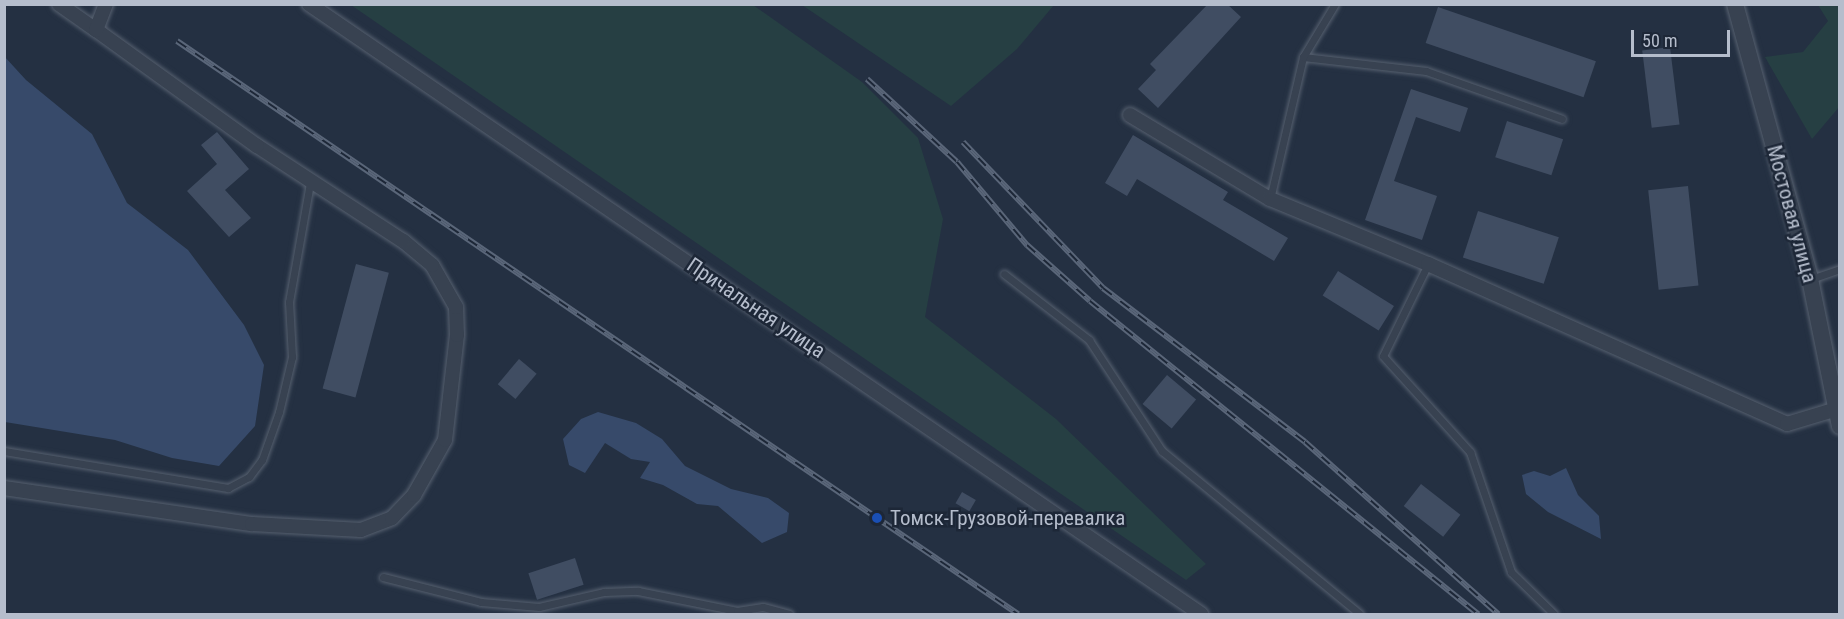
<!DOCTYPE html>
<html>
<head>
<meta charset="utf-8">
<style>
  body { margin:0 }
  #map { position:relative; width:1844px; height:619px; overflow:hidden; background:#243042; font-family:"Roboto Condensed",sans-serif }
  div>[style] { position:absolute }
  .green>* { inset:0; background:#263f43 }
  .water>* { inset:0; background:#374a6a }
  .building>* { inset:0; background:#404d62; transform-origin:0 0 }
  .roads { filter:drop-shadow(0 0 2px #56606f) drop-shadow(0 0 2px #56606f) }
  .service>* { height:7px; margin:-3.5px; padding:0 3.5px; transform-origin:3.5px; border-radius:3.5px; background:#384251 }
  .minor>* { height:14px; margin:-7px; padding:0 7px; transform-origin:7px; border-radius:7px; background:#384251 }
  .tertiary>* { height:16px; margin:-8px; padding:0 8px; transform-origin:8px; border-radius:8px; background:#384251 }
  .rail>* { height:6px; margin-top:-3px; transform-origin:0; background:repeating-linear-gradient(90deg,#1d2737 0 11px,#5a6679 0 22px); box-sizing:border-box; border-block:2px solid #5a6679 }
  .dots>* { width:16px; height:16px; translate:-50% -50%; box-sizing:border-box; border:3px solid #1d2737; border-radius:50% }
  span { translate:-50% -50%; white-space:nowrap; text-align:center; line-height:1.15; -webkit-text-stroke:5px #1d2737; paint-order:stroke }
  .street-label { font-size:21px; color:#b5bdcc }
  .poi-label { font-size:21px; color:#b5bdcc }
  .left { translate:0 -50%; text-align:left }
  .frame { position:absolute; inset:0; border:6px solid #b5bdcc; pointer-events:none }
  .scale { position:absolute; left:1631px; top:30px; width:99px; height:27px; box-sizing:border-box; border:3px solid #b5bdcc; border-top:0; padding-left:8px; font-size:18px; line-height:21px; white-space:nowrap; color:#b5bdcc; -webkit-text-stroke:4px #1d2737; paint-order:stroke }
</style>
</head>
<body>
<div id="map">
  <div class="green">
    <i style="clip-path:polygon(351px 5px,753px 5px,862px 82px,918px 138px,943px 219px,925px 317px,1056px 419px,1206px 564px,1186px 580px)"></i>
    <i style="clip-path:polygon(802px 5px,1054px 4px,1054px 5px,1017px 49px,951px 106px)"></i>
    <i style="clip-path:polygon(1818px 5px,1839px 5px,1840px 106px,1812px 139px,1765px 57px,1803px 52px,1828px 21px)"></i>
  </div>
  <div class="water">
    <i style="clip-path:polygon(4px 56px,26px 80px,92px 134px,127px 203px,188px 250px,244px 325px,264px 365px,255px 426px,219px 466px,172px 458px,115px 440px,5px 422px)"></i>
    <i style="clip-path:polygon(598px 412px,636px 423px,662px 439px,685px 466px,731px 489px,768px 498px,789px 513px,787px 532px,762px 543px,718px 506px,697px 504px,663px 485px,640px 478px,650px 462px,631px 459px,605px 443px,585px 473px,569px 465px,563px 439px,581px 419px)"></i>
    <i style="clip-path:polygon(1566px 468px,1578px 495px,1599px 516px,1601px 539px,1548px 512px,1526px 494px,1522px 475px,1534px 471px,1550px 476px)"></i>
  </div>
  <div class="building">
    <i style="clip-path:polygon(1208px 4px,1227px 4px,1241px 17px,1158px 108px,1138px 89px,1156px 70px,1150px 64px)"></i>
    <i style="left:1438px;top:7px;width:167px;height:38px;rotate:19deg"></i>
    <i style="left:1670px;top:47px;width:78px;height:28px;rotate:83deg"></i>
    <i style="clip-path:polygon(1411px 89px,1468px 108px,1460px 132px,1416px 117px,1394px 181px,1437px 196px,1422px 240px,1365px 220px)"></i>
    <i style="left:1507px;top:121px;width:59px;height:38px;rotate:18deg"></i>
    <i style="clip-path:polygon(217px 132px,249px 169px,225px 190px,251px 218px,229px 237px,187px 191px,217px 164px,201px 145px)"></i>
    <i style="clip-path:polygon(1133px 135px,1228px 192px,1223px 200px,1288px 238px,1274px 261px,1137px 179px,1127px 196px,1105px 183px)"></i>
    <i style="left:1688px;top:186px;width:100px;height:40px;rotate:84deg"></i>
    <i style="left:1478px;top:211px;width:85px;height:49px;rotate:18deg"></i>
    <i style="left:356px;top:264px;width:34px;height:129px;rotate:15deg"></i>
    <i style="left:1338px;top:271px;width:66px;height:29px;rotate:32deg"></i>
    <i style="left:519px;top:359px;width:23px;height:33px;rotate:40deg"></i>
    <i style="left:1167px;top:375px;width:38px;height:38px;rotate:40deg"></i>
    <i style="left:1421px;top:484px;width:50px;height:28px;rotate:38deg"></i>
    <i style="left:962px;top:492px;width:16px;height:13px;rotate:30deg"></i>
    <i style="left:575px;top:558px;width:28px;height:49px;rotate:72deg"></i>
  </div>
  <div class="roads">
    <div class="service">
      <i style="left:1303px;top:57px;width:124px;rotate:6.5deg"></i>
      <i style="left:1426px;top:71px;width:144px;rotate:19.4deg"></i>
      <i style="left:1270px;top:199px;width:146px;rotate:-76.9deg"></i>
      <i style="left:1303px;top:57px;width:62px;rotate:-58.9deg"></i>
      <i style="left:1428px;top:264px;width:102px;rotate:116.1deg"></i>
      <i style="left:1383px;top:356px;width:130px;rotate:47.8deg"></i>
      <i style="left:1470px;top:452px;width:127px;rotate:71.1deg"></i>
      <i style="left:1511px;top:572px;width:60px;rotate:44.3deg"></i>
      <i style="left:1004px;top:274px;width:108px;rotate:37.8deg"></i>
      <i style="left:1089px;top:340px;width:133px;rotate:56.7deg"></i>
      <i style="left:1162px;top:451px;width:256px;rotate:39.5deg"></i>
      <i style="left:1811px;top:279px;width:31px;rotate:-19deg"></i>
      <i style="left:4px;top:451px;width:227px;rotate:9.4deg"></i>
      <i style="left:228px;top:488px;width:24px;rotate:-28deg"></i>
      <i style="left:249px;top:477px;width:21px;rotate:-53deg"></i>
      <i style="left:262px;top:460px;width:51px;rotate:-70.5deg"></i>
      <i style="left:279px;top:412px;width:57px;rotate:-76.7deg"></i>
      <i style="left:292px;top:357px;width:55px;rotate:-93.1deg"></i>
      <i style="left:289px;top:302px;width:121px;rotate:-80deg"></i>
      <i style="left:383px;top:577px;width:101px;rotate:14.3deg"></i>
      <i style="left:481px;top:602px;width:58px;rotate:4.9deg"></i>
      <i style="left:539px;top:607px;width:67px;rotate:-13deg"></i>
      <i style="left:604px;top:592px;width:34px;rotate:-2deg"></i>
      <i style="left:638px;top:591px;width:101px;rotate:11.4deg"></i>
      <i style="left:737px;top:611px;width:26px;rotate:-9deg"></i>
      <i style="left:763px;top:607px;width:27px;rotate:15deg"></i>
    </div>
    <div class="minor">
      <i style="left:59px;top:4px;width:45px;rotate:35.1deg"></i>
      <i style="left:309px;top:4px;width:1081px;rotate:34.37deg"></i>
      <i style="left:1130px;top:115px;width:163px;rotate:31deg"></i>
      <i style="left:1270px;top:199px;width:171px;rotate:22.4deg"></i>
      <i style="left:1428px;top:264px;width:393px;rotate:24deg"></i>
      <i style="left:1787px;top:424px;width:52px;rotate:-16.7deg"></i>
      <i style="left:4px;top:488px;width:251px;rotate:8.3deg"></i>
      <i style="left:252px;top:524px;width:109px;rotate:3.2deg"></i>
      <i style="left:361px;top:530px;width:33px;rotate:-21deg"></i>
      <i style="left:392px;top:518px;width:32px;rotate:-46deg"></i>
      <i style="left:414px;top:495px;width:63px;rotate:-60.6deg"></i>
      <i style="left:445px;top:440px;width:106px;rotate:-83.5deg"></i>
      <i style="left:457px;top:335px;width:28px;rotate:-92deg"></i>
      <i style="left:456px;top:307px;width:48px;rotate:-119.7deg"></i>
      <i style="left:432px;top:265px;width:38px;rotate:-140deg"></i>
      <i style="left:403px;top:241px;width:174px;rotate:-146.9deg"></i>
      <i style="left:257px;top:146px;width:198px;rotate:-144.2deg"></i>
      <i style="left:96px;top:30px;width:28px;rotate:-69deg"></i>
    </div>
    <div class="tertiary">
      <i style="left:1735px;top:4px;width:285px;rotate:74.7deg"></i>
      <i style="left:1810px;top:279px;width:150px;rotate:78.5deg"></i>
    </div>
  </div>
  <div class="rail">
    <i style="left:177px;top:41px;width:1018px;rotate:34.27deg"></i>
    <i style="left:867px;top:79px;width:122px;rotate:42.7deg"></i>
    <i style="left:957px;top:162px;width:109px;rotate:49.9deg"></i>
    <i style="left:1027px;top:245px;width:84px;rotate:41.6deg"></i>
    <i style="left:1090px;top:301px;width:499px;rotate:38.9deg"></i>
    <i style="left:963px;top:142px;width:202px;rotate:46.2deg"></i>
    <i style="left:1103px;top:288px;width:254px;rotate:37.3deg"></i>
    <i style="left:1305px;top:442px;width:259px;rotate:41.7deg"></i>
  </div>
  <div class="dots">
    <i style="left:877px;top:518px;background:#1a4fb4"></i>
  </div>
  <div class="street-label">
    <span style="left:1792px;top:214px;rotate:75deg">Мостовая улица</span>
    <span style="left:756px;top:308px;rotate:34deg">Причальная улица</span>
  </div>
  <div class="poi-label">
    <span class="left" style="left:890px;top:518px">Томск-Грузовой-перевалка</span>
  </div>
  <div class="frame"></div>
  <div class="scale">50 m</div>
</div>
</body>
</html>
